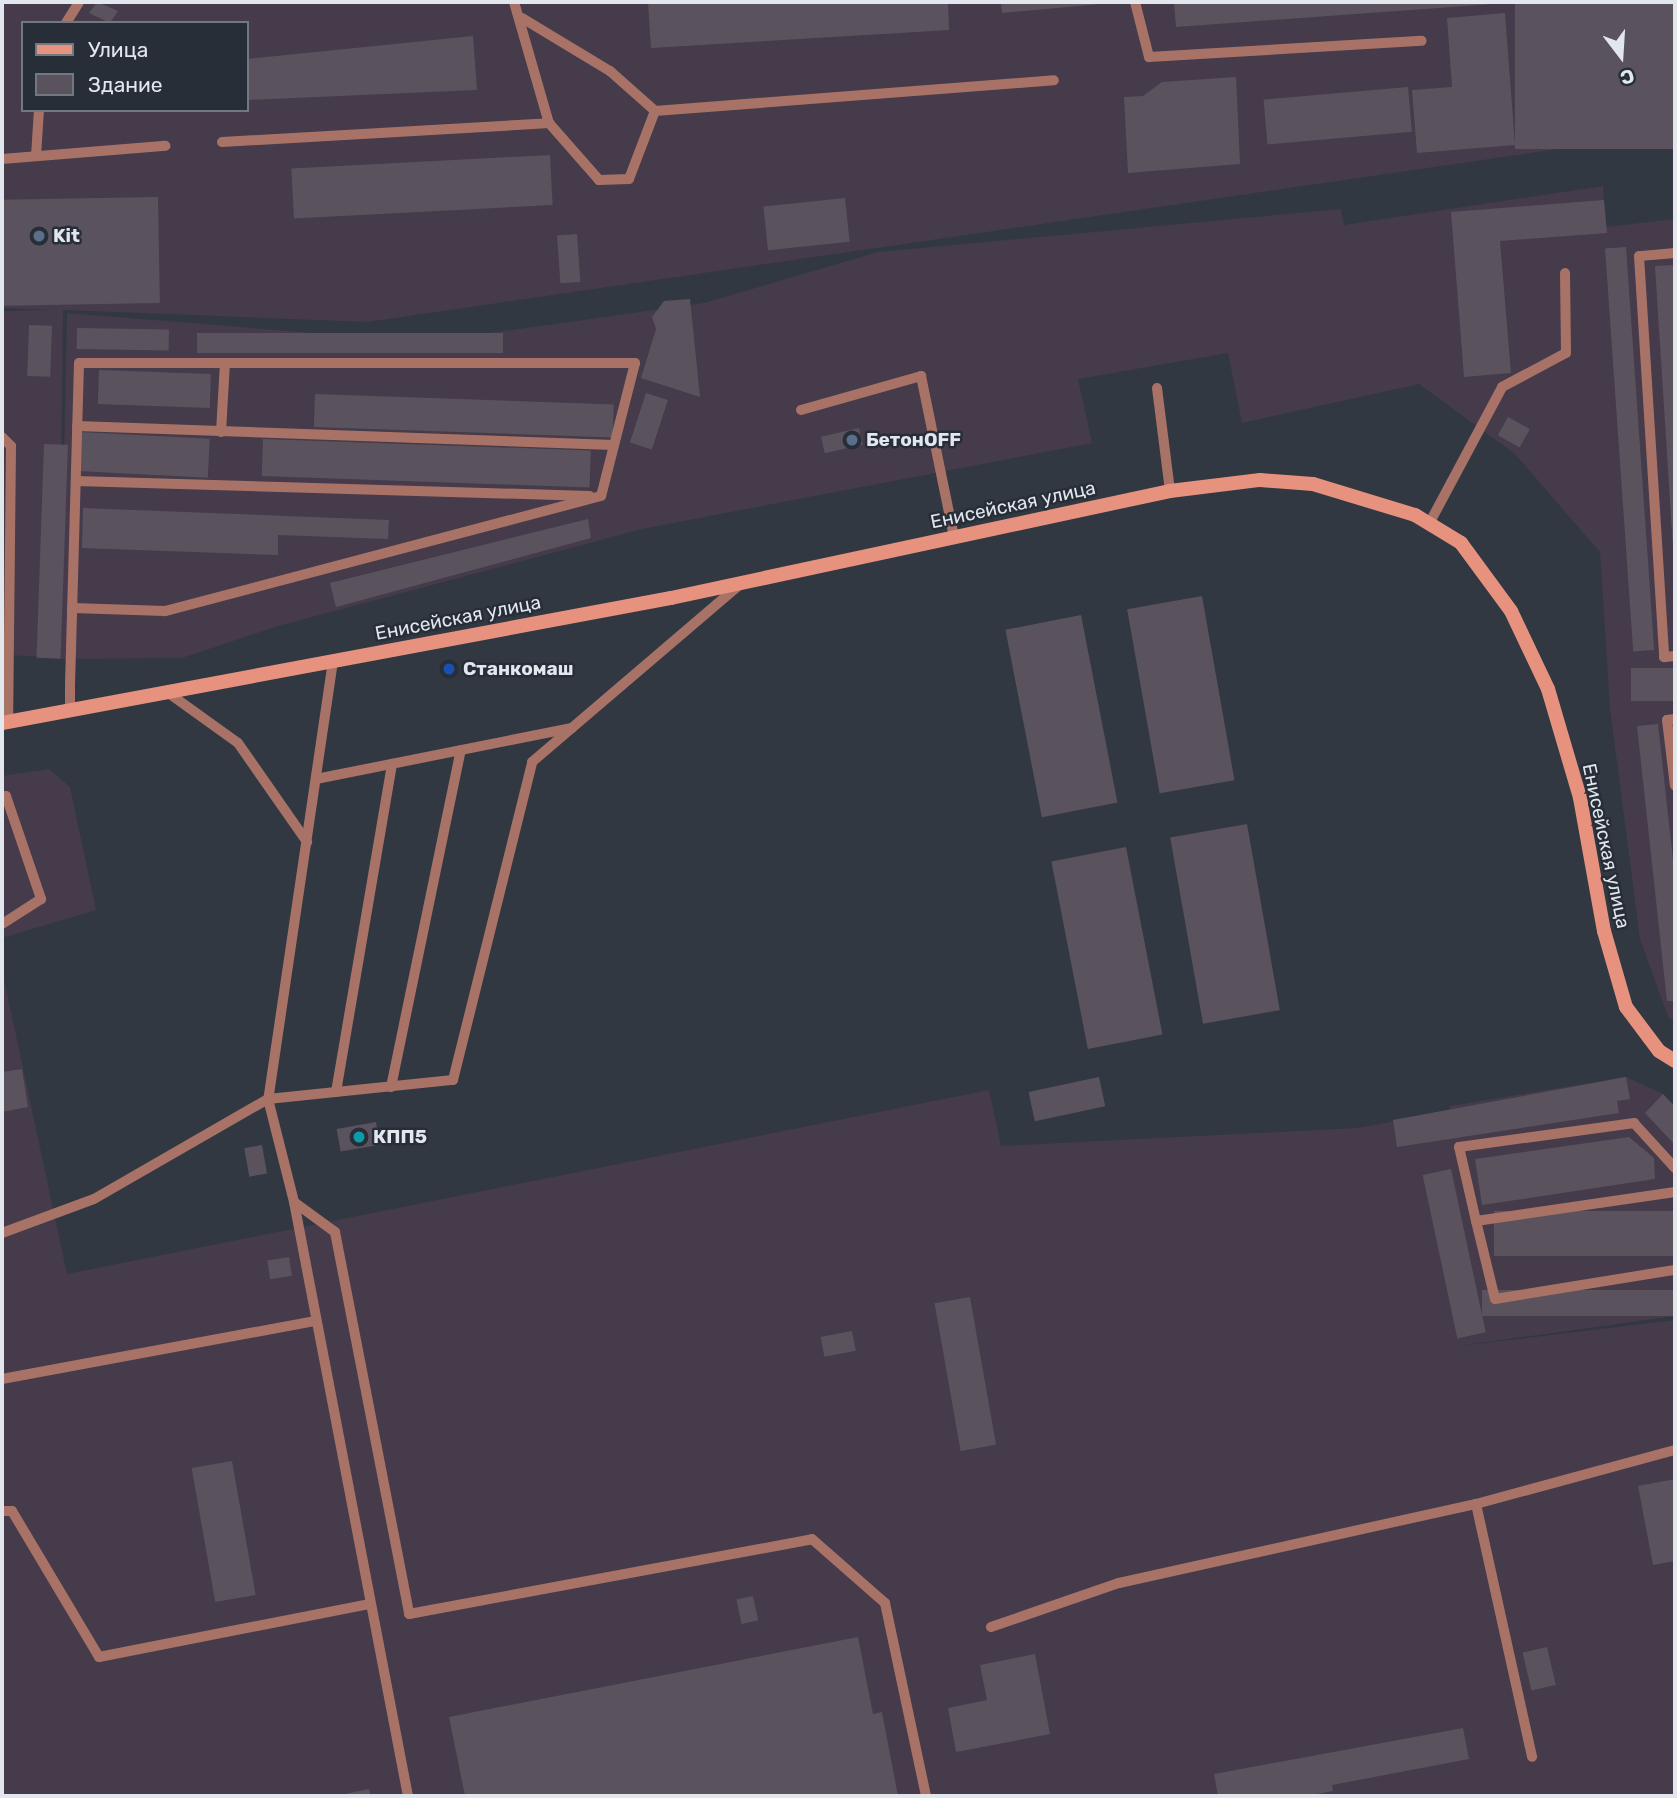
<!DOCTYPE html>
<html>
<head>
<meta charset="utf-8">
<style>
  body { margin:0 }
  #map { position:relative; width:1677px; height:1798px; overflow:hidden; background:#313842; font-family:Rubik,sans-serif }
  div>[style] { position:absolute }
  .industrial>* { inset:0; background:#453b4b }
  .building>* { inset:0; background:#5a535e; transform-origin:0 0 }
  .lane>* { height:10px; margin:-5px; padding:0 5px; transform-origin:5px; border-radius:5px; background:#a87366 }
  .secondary>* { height:14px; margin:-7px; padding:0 7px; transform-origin:7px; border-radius:7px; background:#e7927e }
  .dots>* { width:19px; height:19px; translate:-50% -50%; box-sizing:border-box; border:4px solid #272e38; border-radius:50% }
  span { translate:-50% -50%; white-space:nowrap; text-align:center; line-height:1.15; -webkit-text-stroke:5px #272e38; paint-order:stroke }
  .poi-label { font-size:19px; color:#e2e7ed; font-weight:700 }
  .left { translate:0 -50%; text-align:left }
  .street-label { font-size:19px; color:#e2e7ed }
  .frame { position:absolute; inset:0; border:4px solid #e2e7ed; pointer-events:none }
  .legend { position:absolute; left:21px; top:21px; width:228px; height:91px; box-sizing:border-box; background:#272e38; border:2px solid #727880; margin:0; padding:9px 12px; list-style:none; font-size:21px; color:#e2e7ed }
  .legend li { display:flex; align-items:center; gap:14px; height:35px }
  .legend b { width:35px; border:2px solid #727880 }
  .north { position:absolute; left:1586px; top:21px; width:70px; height:70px; -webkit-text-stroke:5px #272e38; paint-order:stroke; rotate:163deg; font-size:19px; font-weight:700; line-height:28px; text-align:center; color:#e2e7ed }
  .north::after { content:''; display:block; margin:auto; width:24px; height:32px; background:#e2e7ed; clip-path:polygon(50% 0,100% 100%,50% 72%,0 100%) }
</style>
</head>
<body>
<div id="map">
  <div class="industrial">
    <i style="clip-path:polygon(evenodd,2px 2px,1675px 2px,1675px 132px,367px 322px,63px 310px,59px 657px,2px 655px,2px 311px,47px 310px,2px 308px,2px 2px,23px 23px,247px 23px,247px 110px,23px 110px,23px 23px)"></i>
    <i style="clip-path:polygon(1603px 186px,1606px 227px,1675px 219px,1675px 1019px,1669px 1019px,1640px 939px,1610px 708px,1600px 552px,1515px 454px,1419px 384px,1242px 423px,1228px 353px,1078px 379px,1092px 443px,642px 529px,278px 626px,182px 658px,60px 659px,67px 313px,425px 342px,704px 303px,878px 252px,1341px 209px,1344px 225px)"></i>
    <i style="clip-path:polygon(49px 769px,70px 787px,96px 910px,2px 938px,2px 776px)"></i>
    <i style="clip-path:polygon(2px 970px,67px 1274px,989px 1090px,1001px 1146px,1358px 1128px,1450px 1111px,1450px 1106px,1626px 1077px,1663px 1094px,1675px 1106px,1675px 1316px,1451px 1347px,1675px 1320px,1675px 1796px,2px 1796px)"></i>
  </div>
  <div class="building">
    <i style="clip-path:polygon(97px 2px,118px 11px,110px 23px,89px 13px)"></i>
    <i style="clip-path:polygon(648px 2px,948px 2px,949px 30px,651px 48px)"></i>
    <i style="clip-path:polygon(1001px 2px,1099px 2px,1100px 4px,1002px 13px)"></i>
    <i style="clip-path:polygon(1174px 2px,1493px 2px,1493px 4px,1176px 27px)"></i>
    <i style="left:1515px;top:2px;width:160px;height:147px"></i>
    <i style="clip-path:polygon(1505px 13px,1515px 145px,1417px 153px,1412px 90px,1452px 87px,1447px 18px)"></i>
    <i style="clip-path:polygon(473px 36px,477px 90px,247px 100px,247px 59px)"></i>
    <i style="clip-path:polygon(1236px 77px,1240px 164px,1128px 173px,1124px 97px,1143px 96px,1162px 82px)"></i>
    <i style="left:1408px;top:87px;width:45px;height:145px;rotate:85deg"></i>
    <i style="left:550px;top:155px;width:50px;height:259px;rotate:87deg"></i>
    <i style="left:158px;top:197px;width:106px;height:156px;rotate:89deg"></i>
    <i style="left:845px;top:198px;width:44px;height:82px;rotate:84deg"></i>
    <i style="clip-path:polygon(1604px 200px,1607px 233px,1500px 241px,1511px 373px,1464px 377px,1451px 212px)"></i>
    <i style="left:577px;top:234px;width:48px;height:20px;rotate:86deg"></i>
    <i style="left:1626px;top:247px;width:404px;height:21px;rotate:86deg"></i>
    <i style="clip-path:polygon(1675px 265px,1675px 548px,1673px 548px,1655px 266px)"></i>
    <i style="clip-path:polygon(690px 299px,700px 397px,641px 378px,656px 329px,652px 317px,664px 301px)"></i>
    <i style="left:29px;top:325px;width:23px;height:51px;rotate:2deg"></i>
    <i style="left:77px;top:328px;width:92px;height:21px;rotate:1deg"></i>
    <i style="left:197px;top:333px;width:306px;height:20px"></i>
    <i style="left:99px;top:370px;width:112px;height:34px;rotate:2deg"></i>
    <i style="left:646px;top:393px;width:23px;height:52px;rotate:18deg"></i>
    <i style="left:315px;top:394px;width:299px;height:33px;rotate:2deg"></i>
    <i style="left:1508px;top:417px;width:25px;height:21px;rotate:29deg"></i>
    <i style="left:859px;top:428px;width:17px;height:39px;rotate:77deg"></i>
    <i style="left:80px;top:432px;width:130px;height:39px;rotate:3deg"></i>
    <i style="left:263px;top:439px;width:328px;height:37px;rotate:2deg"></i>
    <i style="left:44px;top:444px;width:24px;height:214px;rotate:2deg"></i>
    <i style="clip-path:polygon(83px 508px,389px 520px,388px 539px,278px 535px,278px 555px,82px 548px)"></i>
    <i style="clip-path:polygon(588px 519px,591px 538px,336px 607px,330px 583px)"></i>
    <i style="left:1202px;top:596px;width:187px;height:76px;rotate:80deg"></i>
    <i style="left:1081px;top:615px;width:191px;height:77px;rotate:79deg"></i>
    <i style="left:1675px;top:668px;width:33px;height:44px;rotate:90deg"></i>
    <i style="clip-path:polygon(1658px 724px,1675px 878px,1675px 1001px,1667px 1001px,1637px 726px)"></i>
    <i style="left:1247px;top:824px;width:189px;height:78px;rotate:80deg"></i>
    <i style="left:1126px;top:847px;width:191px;height:76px;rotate:79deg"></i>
    <i style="clip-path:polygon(22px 1069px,28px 1107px,2px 1112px,2px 1072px)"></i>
    <i style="left:1099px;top:1077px;width:30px;height:72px;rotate:78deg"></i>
    <i style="clip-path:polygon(1626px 1077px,1630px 1099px,1617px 1101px,1619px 1113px,1397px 1147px,1393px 1120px)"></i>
    <i style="clip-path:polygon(1663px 1094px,1675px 1107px,1675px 1145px,1645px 1113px)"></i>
    <i style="left:376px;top:1122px;width:23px;height:40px;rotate:80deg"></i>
    <i style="clip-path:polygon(1629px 1137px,1654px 1158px,1655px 1179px,1482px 1205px,1475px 1159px)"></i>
    <i style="left:262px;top:1145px;width:29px;height:18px;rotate:80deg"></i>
    <i style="left:1451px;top:1169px;width:167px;height:29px;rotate:78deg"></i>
    <i style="left:1675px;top:1211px;width:45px;height:181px;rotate:90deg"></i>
    <i style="left:289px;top:1257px;width:19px;height:22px;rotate:81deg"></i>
    <i style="left:1675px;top:1290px;width:26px;height:193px;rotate:90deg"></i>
    <i style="left:970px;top:1297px;width:150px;height:36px;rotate:80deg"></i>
    <i style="left:852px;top:1331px;width:20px;height:32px;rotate:79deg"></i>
    <i style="left:232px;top:1461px;width:136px;height:41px;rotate:80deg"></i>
    <i style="clip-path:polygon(1675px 1479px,1675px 1561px,1653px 1565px,1638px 1486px)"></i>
    <i style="left:753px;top:1596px;width:25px;height:17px;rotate:78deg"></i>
    <i style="clip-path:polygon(858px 1637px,873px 1714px,882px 1712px,898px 1796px,465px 1796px,449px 1717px)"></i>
    <i style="left:1547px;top:1647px;width:39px;height:25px;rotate:77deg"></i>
    <i style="clip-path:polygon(1035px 1654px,1050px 1734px,956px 1752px,948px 1708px,987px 1700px,980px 1665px)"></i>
    <i style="clip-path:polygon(1463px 1728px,1469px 1759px,1332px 1785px,1333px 1791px,1306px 1796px,1218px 1796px,1214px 1774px)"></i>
    <i style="clip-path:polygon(369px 1789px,371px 1796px,341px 1796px,340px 1795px)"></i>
  </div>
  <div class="lane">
    <i style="left:514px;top:2px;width:126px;rotate:73.9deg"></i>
    <i style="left:549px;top:123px;width:76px;rotate:48.7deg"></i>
    <i style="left:599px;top:180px;width:30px;rotate:-2deg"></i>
    <i style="left:629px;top:179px;width:73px;rotate:-69.1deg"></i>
    <i style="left:655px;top:111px;width:400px;rotate:-4.4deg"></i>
    <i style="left:1135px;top:2px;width:57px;rotate:75.7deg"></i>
    <i style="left:1149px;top:57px;width:273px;rotate:-3.4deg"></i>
    <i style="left:522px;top:18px;width:103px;rotate:31.1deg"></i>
    <i style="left:610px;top:71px;width:60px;rotate:41.6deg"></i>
    <i style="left:66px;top:23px;width:25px;rotate:-58deg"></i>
    <i style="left:222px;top:142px;width:328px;rotate:-3.3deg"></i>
    <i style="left:36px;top:156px;width:46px;rotate:-86.3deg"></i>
    <i style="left:2px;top:159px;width:164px;rotate:-4.6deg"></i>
    <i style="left:1675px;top:253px;width:36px;rotate:175deg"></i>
    <i style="left:1639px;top:256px;width:402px;rotate:86.4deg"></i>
    <i style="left:1664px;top:657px;width:11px;rotate:-5deg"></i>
    <i style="left:1157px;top:388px;width:104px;rotate:82.8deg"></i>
    <i style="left:801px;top:410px;width:125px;rotate:-15.8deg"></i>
    <i style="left:921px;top:376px;width:164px;rotate:78.4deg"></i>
    <i style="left:77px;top:426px;width:537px;rotate:2.03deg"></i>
    <i style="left:221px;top:432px;width:69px;rotate:-86.7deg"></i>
    <i style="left:2px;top:437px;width:13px;rotate:45deg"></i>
    <i style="left:11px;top:446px;width:276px;rotate:90.6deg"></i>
    <i style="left:76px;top:481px;width:514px;rotate:1.67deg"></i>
    <i style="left:1429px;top:524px;width:155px;rotate:-61.9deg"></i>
    <i style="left:1502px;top:387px;width:72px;rotate:-28deg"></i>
    <i style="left:1566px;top:353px;width:80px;rotate:-90.7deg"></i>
    <i style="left:333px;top:661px;width:443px;rotate:98.4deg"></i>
    <i style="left:268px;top:1099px;width:106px;rotate:75.8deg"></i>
    <i style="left:294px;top:1202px;width:605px;rotate:79.14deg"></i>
    <i style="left:167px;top:692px;width:87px;rotate:35.7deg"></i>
    <i style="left:238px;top:743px;width:121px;rotate:55.1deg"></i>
    <i style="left:70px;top:710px;width:25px;rotate:-90deg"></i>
    <i style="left:70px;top:685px;width:322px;rotate:-88.4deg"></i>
    <i style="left:79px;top:363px;width:556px"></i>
    <i style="left:635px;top:363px;width:137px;rotate:104.3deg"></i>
    <i style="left:601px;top:496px;width:451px;rotate:165.2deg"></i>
    <i style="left:165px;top:611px;width:93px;rotate:-178.2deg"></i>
    <i style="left:1675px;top:719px;width:8px;rotate:173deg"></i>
    <i style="left:1667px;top:720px;width:66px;rotate:83.1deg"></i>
    <i style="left:316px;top:779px;width:261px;rotate:-11.3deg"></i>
    <i style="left:2px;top:797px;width:4px;rotate:-14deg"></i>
    <i style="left:6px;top:796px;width:109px;rotate:71.2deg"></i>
    <i style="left:41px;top:899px;width:46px;rotate:147.3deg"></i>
    <i style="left:391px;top:1087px;width:344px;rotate:-78.3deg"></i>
    <i style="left:336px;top:1092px;width:333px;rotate:-80.3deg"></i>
    <i style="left:1675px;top:1192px;width:201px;rotate:171.7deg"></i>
    <i style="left:1476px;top:1221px;width:80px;rotate:76.3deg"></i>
    <i style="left:1495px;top:1299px;width:182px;rotate:-9.2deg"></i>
    <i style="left:294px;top:1202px;width:51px;rotate:36.2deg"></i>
    <i style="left:335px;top:1232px;width:389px;rotate:79deg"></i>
    <i style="left:409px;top:1614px;width:410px;rotate:-10.5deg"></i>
    <i style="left:812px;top:1539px;width:97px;rotate:41.2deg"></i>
    <i style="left:885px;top:1603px;width:197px;rotate:78deg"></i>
    <i style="left:1476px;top:1221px;width:76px;rotate:-102.9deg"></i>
    <i style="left:1459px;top:1147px;width:177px;rotate:-7.8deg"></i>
    <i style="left:1634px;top:1123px;width:61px;rotate:47.7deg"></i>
    <i style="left:2px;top:1233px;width:98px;rotate:-20.3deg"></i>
    <i style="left:94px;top:1199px;width:201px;rotate:-29.9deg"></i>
    <i style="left:268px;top:1099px;width:186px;rotate:-5.9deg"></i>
    <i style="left:453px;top:1080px;width:328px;rotate:-76deg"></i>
    <i style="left:532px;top:762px;width:272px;rotate:-40.5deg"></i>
    <i style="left:2px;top:1379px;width:319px;rotate:-10.5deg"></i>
    <i style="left:1476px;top:1504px;width:259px;rotate:77.5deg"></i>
    <i style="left:2px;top:1511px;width:10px"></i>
    <i style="left:12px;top:1511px;width:170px;rotate:59.2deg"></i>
    <i style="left:99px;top:1657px;width:275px;rotate:-11.1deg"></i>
    <i style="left:991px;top:1627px;width:135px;rotate:-19deg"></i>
    <i style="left:1119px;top:1583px;width:366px;rotate:-12.5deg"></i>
    <i style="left:1476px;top:1504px;width:206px;rotate:-15.2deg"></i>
  </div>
  <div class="secondary">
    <i style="left:2px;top:723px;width:681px;rotate:-10.58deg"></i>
    <i style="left:671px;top:598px;width:510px;rotate:-12.1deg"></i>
    <i style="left:1170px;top:491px;width:91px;rotate:-7deg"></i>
    <i style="left:1260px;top:480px;width:53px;rotate:4.3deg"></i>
    <i style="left:1313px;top:484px;width:107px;rotate:16.9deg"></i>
    <i style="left:1415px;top:515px;width:54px;rotate:31.3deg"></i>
    <i style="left:1461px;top:543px;width:84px;rotate:53.7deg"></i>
    <i style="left:1511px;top:611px;width:86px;rotate:64.6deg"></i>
    <i style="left:1548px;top:689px;width:114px;rotate:73.6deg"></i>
    <i style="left:1580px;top:798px;width:135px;rotate:79.8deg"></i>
    <i style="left:1604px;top:931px;width:79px;rotate:73.9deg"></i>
    <i style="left:1626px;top:1007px;width:55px;rotate:53.1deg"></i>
    <i style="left:1659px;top:1051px;width:19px;rotate:32deg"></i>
  </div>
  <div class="dots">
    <i style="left:39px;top:236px;background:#5c6f8a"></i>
    <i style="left:852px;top:440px;background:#5c6f8a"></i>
    <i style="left:449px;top:669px;background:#1a4fb4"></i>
    <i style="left:359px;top:1137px;background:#0f9aa8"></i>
  </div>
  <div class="poi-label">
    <span class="left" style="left:53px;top:236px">Kit</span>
    <span class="left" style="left:866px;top:440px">БетонOFF</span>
    <span class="left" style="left:463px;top:669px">Станкомаш</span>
    <span class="left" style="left:373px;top:1137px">КПП5</span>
  </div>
  <div class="street-label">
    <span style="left:1013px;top:505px;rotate:-12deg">Енисейская улица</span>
    <span style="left:458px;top:618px;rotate:-11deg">Енисейская улица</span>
    <span style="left:1606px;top:846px;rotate:78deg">Енисейская улица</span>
  </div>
  <div class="frame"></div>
  <ul class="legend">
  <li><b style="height:9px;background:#e7927e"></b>Улица</li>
  <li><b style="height:19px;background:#5a535e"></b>Здание</li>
  </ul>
  <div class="north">С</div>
</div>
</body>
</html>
